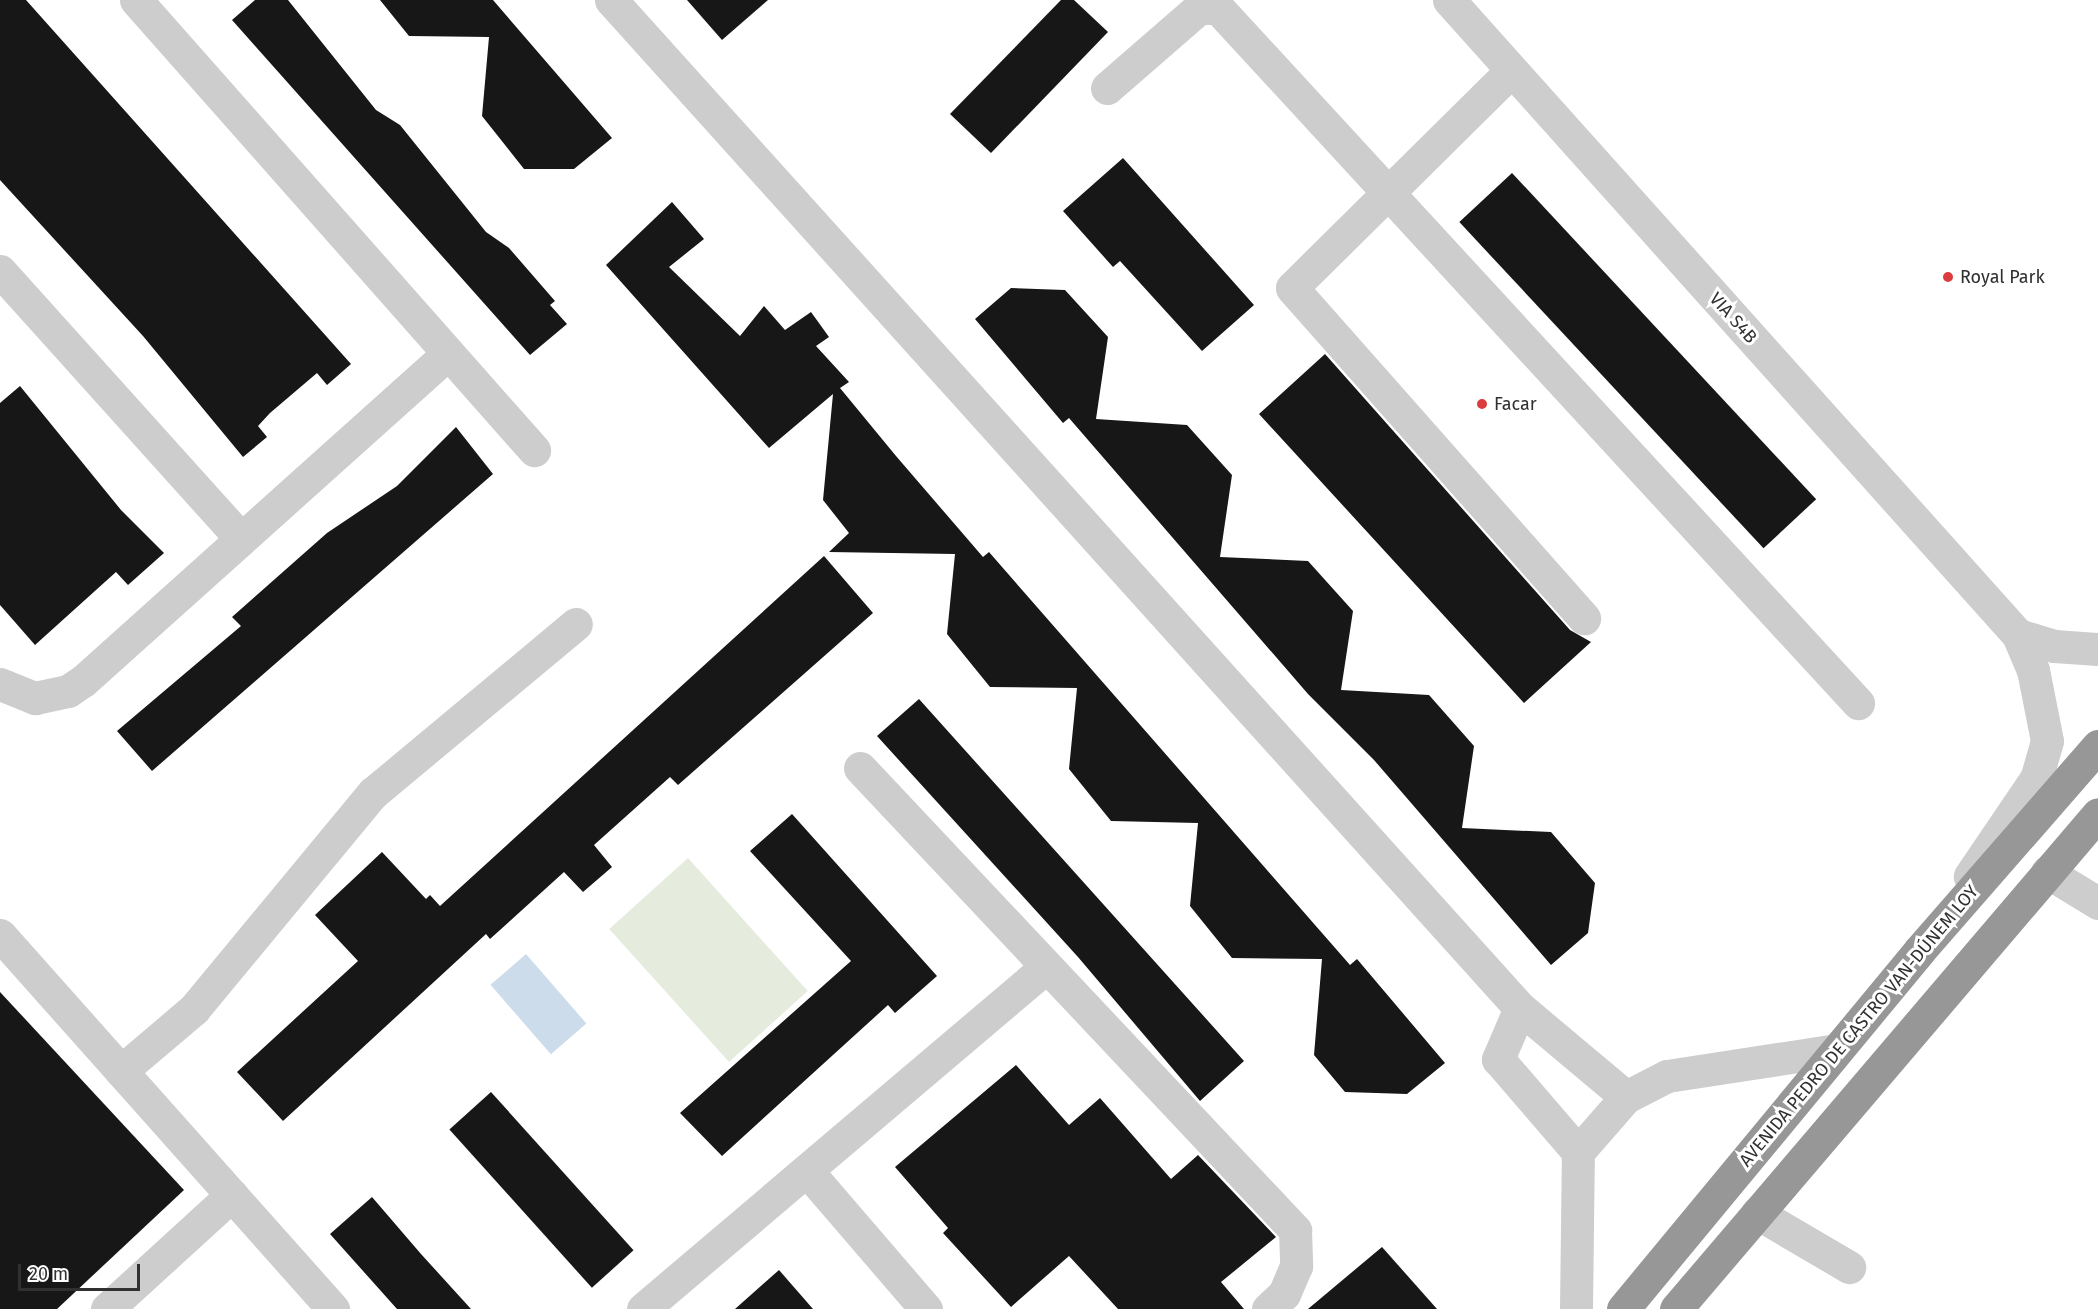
<!DOCTYPE html>
<html>
<head>
<meta charset="utf-8">
<style>
  body { margin:0 }
  #map { position:relative; width:2098px; height:1309px; overflow:hidden; background:#fff; font-family:"Fira Sans",sans-serif }
  div>[style] { position:absolute }
  .green>* { inset:0; background:#e5ecde; transform-origin:0 0 }
  .water>* { inset:0; background:#ccdcea; transform-origin:0 0 }
  .building>* { inset:0; background:#171717; transform-origin:0 0 }
  .minor>* { height:33px; margin:-16.5px; padding:0 16.5px; transform-origin:16.5px; border-radius:16.5px; background:#cdcdcd }
  .highway>* { height:33px; margin:-16.5px; padding:0 16.5px; transform-origin:16.5px; border-radius:16.5px; background:#979797 }
  .dots>* { width:16px; height:16px; translate:-50% -50%; box-sizing:border-box; border:3px solid #fff; border-radius:50% }
  span { translate:-50% -50%; white-space:nowrap; text-align:center; line-height:1.15; -webkit-text-stroke:6px #fff; paint-order:stroke }
  .poi-label { font-size:18px; color:#303030 }
  .left { translate:0 -50%; text-align:left }
  .street-label { font-size:18px; color:#303030 }
  .scale { position:absolute; left:18px; top:1264px; width:122px; height:27px; box-sizing:border-box; border:3px solid #303030; border-top:0; padding-left:8px; font-size:18px; line-height:21px; white-space:nowrap; color:#303030; -webkit-text-stroke:4px #fff; paint-order:stroke }
</style>
</head>
<body>
<div id="map">
  <div class="green">
    <i style="left:688px;top:858px;width:179px;height:106px;rotate:48deg"></i>
  </div>
  <div class="water">
    <i style="left:526px;top:954px;width:92px;height:47px;rotate:49deg"></i>
  </div>
  <div class="building">
    <i style="clip-path:polygon(0 0,26px 0,351px 364px,327px 385px,317px 373px,270px 413px,258px 426px,267px 437px,243px 457px,143px 336px,0 180px)"></i>
    <i style="clip-path:polygon(255px 0,288px 0,376px 110px,400px 125px,486px 232px,509px 248px,555px 301px,550px 305px,567px 324px,530px 355px,232px 20px)"></i>
    <i style="clip-path:polygon(380px 0,493px 0,612px 138px,574px 169px,524px 169px,482px 116px,489px 37px,409px 36px)"></i>
    <i style="clip-path:polygon(687px 0,768px 0,722px 40px)"></i>
    <i style="clip-path:polygon(1061px 0,1074px 0,1108px 32px,991px 153px,950px 114px)"></i>
    <i style="clip-path:polygon(1123px 158px,1254px 305px,1202px 351px,1120px 261px,1113px 267px,1063px 211px)"></i>
    <i style="left:1512px;top:173px;width:446px;height:72px;rotate:47deg"></i>
    <i style="clip-path:polygon(672px 202px,704px 239px,669px 267px,740px 336px,764px 306px,785px 330px,811px 312px,829px 337px,816px 346px,849px 382px,840px 388px,896px 456px,983px 557px,989px 552px,1350px 965px,1357px 959px,1445px 1063px,1407px 1094px,1345px 1092px,1314px 1055px,1322px 959px,1232px 958px,1190px 906px,1198px 823px,1111px 821px,1069px 769px,1077px 688px,990px 687px,947px 634px,955px 554px,829px 552px,849px 533px,823px 500px,833px 394px,769px 448px,606px 265px)"></i>
    <i style="clip-path:polygon(1011px 288px,1065px 290px,1108px 337px,1096px 419px,1187px 425px,1232px 475px,1220px 557px,1308px 561px,1353px 611px,1341px 690px,1429px 695px,1474px 746px,1462px 828px,1551px 832px,1595px 883px,1588px 933px,1551px 965px,1374px 760px,1308px 694px,1069px 418px,1063px 423px,975px 319px)"></i>
    <i style="clip-path:polygon(1325px 354px,1570px 630px,1591px 642px,1524px 703px,1259px 414px)"></i>
    <i style="clip-path:polygon(20px 386px,121px 510px,164px 553px,128px 585px,116px 572px,35px 645px,0 605px,0 403px)"></i>
    <i style="clip-path:polygon(456px 427px,493px 474px,152px 771px,117px 731px,241px 626px,232px 617px,327px 533px,397px 486px)"></i>
    <i style="clip-path:polygon(824px 556px,873px 613px,678px 785px,670px 777px,594px 845px,612px 867px,583px 892px,564px 872px,490px 939px,486px 934px,283px 1121px,237px 1072px,358px 961px,315px 915px,382px 852px,426px 899px,430px 895px,440px 906px)"></i>
    <i style="clip-path:polygon(919px 699px,1244px 1061px,1200px 1101px,1078px 957px,877px 736px)"></i>
    <i style="clip-path:polygon(792px 814px,937px 976px,895px 1013px,888px 1005px,722px 1156px,680px 1113px,851px 961px,750px 851px)"></i>
    <i style="clip-path:polygon(0 992px,184px 1190px,57px 1309px,0 1309px)"></i>
    <i style="clip-path:polygon(1016px 1065px,1069px 1125px,1100px 1098px,1171px 1179px,1198px 1155px,1276px 1237px,1221px 1282px,1244px 1309px,1118px 1309px,1069px 1256px,1011px 1307px,943px 1233px,948px 1228px,895px 1167px)"></i>
    <i style="left:491px;top:1092px;width:213px;height:56px;rotate:48deg"></i>
    <i style="clip-path:polygon(372px 1197px,421px 1254px,471px 1309px,397px 1309px,330px 1234px)"></i>
    <i style="clip-path:polygon(1382px 1247px,1437px 1309px,1308px 1309px)"></i>
    <i style="clip-path:polygon(779px 1270px,813px 1309px,735px 1309px)"></i>
  </div>
  <div class="minor">
    <i style="left:136px;top:0;width:601px;rotate:48.51deg"></i>
    <i style="left:611px;top:0;width:1357px;rotate:47.96deg"></i>
    <i style="left:1520px;top:1008px;width:138px;rotate:40deg"></i>
    <i style="left:1449px;top:0;width:853px;rotate:48.14deg"></i>
    <i style="left:2018px;top:635px;width:38px;rotate:67deg"></i>
    <i style="left:2033px;top:670px;width:72px;rotate:78.8deg"></i>
    <i style="left:2047px;top:741px;width:37px;rotate:106deg"></i>
    <i style="left:2037px;top:777px;width:120px;rotate:124.1deg"></i>
    <i style="left:1511px;top:71px;width:308px;rotate:135.3deg"></i>
    <i style="left:1292px;top:288px;width:441px;rotate:48.5deg"></i>
    <i style="left:1107px;top:88px;width:122px;rotate:-41deg"></i>
    <i style="left:1199px;top:8px;width:19px"></i>
    <i style="left:1218px;top:8px;width:945px;rotate:47.36deg"></i>
    <i style="left:0;top:271px;width:360px;rotate:48deg"></i>
    <i style="left:2018px;top:635px;width:38px;rotate:17deg"></i>
    <i style="left:2054px;top:646px;width:44px;rotate:3.9deg"></i>
    <i style="left:0;top:684px;width:38px;rotate:22deg"></i>
    <i style="left:35px;top:698px;width:34px;rotate:-12deg"></i>
    <i style="left:68px;top:691px;width:18px;rotate:-34deg"></i>
    <i style="left:83px;top:681px;width:489px;rotate:-41.9deg"></i>
    <i style="left:860px;top:768px;width:635px;rotate:46.72deg"></i>
    <i style="left:1295px;top:1230px;width:36px;rotate:88deg"></i>
    <i style="left:1296px;top:1266px;width:30px;rotate:113deg"></i>
    <i style="left:1284px;top:1294px;width:22px;rotate:137deg"></i>
    <i style="left:2047px;top:872px;width:60px;rotate:31.3deg"></i>
    <i style="left:0;top:935px;width:501px;rotate:48.32deg"></i>
    <i style="left:1520px;top:1008px;width:56px;rotate:113.3deg"></i>
    <i style="left:1498px;top:1059px;width:123px;rotate:49.3deg"></i>
    <i style="left:121px;top:1071px;width:96px;rotate:-40.3deg"></i>
    <i style="left:194px;top:1009px;width:281px;rotate:-50.4deg"></i>
    <i style="left:373px;top:793px;width:264px;rotate:-39.8deg"></i>
    <i style="left:808px;top:1172px;width:181px;rotate:49.3deg"></i>
    <i style="left:1757px;top:1213px;width:107px;rotate:30.4deg"></i>
    <i style="left:107px;top:1309px;width:169px;rotate:-42.4deg"></i>
    <i style="left:643px;top:1309px;width:527px;rotate:-40.31deg"></i>
    <i style="left:1576px;top:1309px;width:157px;rotate:-89.3deg"></i>
    <i style="left:1578px;top:1152px;width:73px;rotate:-48.9deg"></i>
    <i style="left:1626px;top:1097px;width:46px;rotate:-27.1deg"></i>
    <i style="left:1667px;top:1076px;width:171px;rotate:-8.7deg"></i>
  </div>
  <div class="highway">
    <i style="left:1623px;top:1309px;width:465px;rotate:-50.4deg"></i>
    <i style="left:1919px;top:951px;width:272px;rotate:-48.9deg"></i>
    <i style="left:1676px;top:1309px;width:650px;rotate:-49.55deg"></i>
  </div>
  <div class="dots">
    <i style="left:1948px;top:277px;background:#dc3c3d"></i>
    <i style="left:1482px;top:404px;background:#dc3c3d"></i>
  </div>
  <div class="poi-label">
    <span class="left" style="left:1960px;top:277px">Royal Park</span>
    <span class="left" style="left:1494px;top:404px">Facar</span>
  </div>
  <div class="street-label">
    <span style="left:1733px;top:318px;rotate:48deg">VIA S4B</span>
    <span style="left:1859px;top:1026px;rotate:-50deg">AVENIDA PEDRO DE CASTRO VAN-DÚNEM LOY</span>
  </div>
  <div class="scale">20 m</div>
</div>
</body>
</html>
